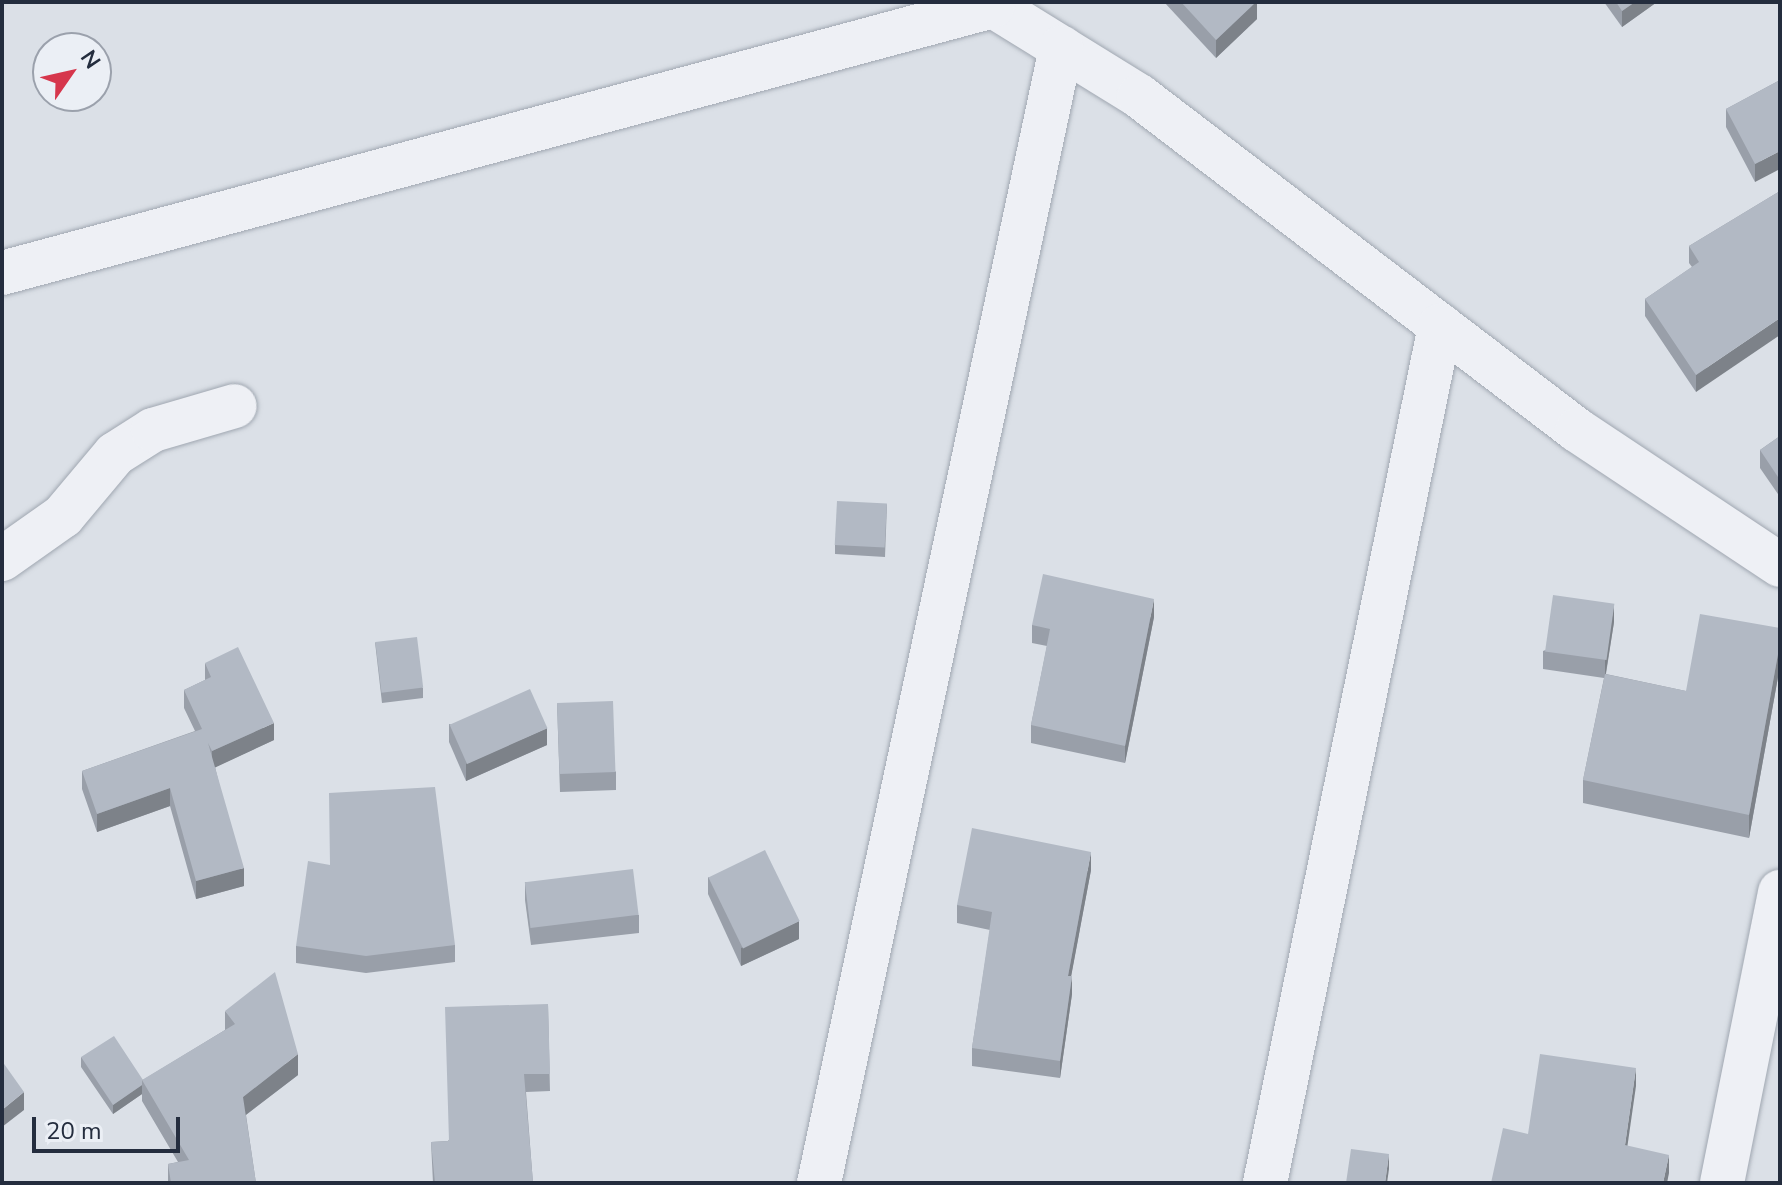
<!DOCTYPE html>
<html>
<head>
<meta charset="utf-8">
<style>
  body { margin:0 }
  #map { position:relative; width:1782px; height:1185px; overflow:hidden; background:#dbe0e7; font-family:"Nunito Sans",sans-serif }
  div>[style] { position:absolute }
  .roads { filter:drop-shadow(0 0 2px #a0a7b1) drop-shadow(0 0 2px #a0a7b1) }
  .street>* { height:44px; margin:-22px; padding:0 22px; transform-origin:22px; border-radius:22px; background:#eef0f5 }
  .wall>* { inset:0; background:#999fa9 }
  .shaded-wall>* { inset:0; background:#7d8289 }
  .building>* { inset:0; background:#b2b9c4; transform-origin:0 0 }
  span { translate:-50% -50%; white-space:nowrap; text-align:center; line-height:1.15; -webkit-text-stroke:8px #ebeff5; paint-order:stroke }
  .frame { position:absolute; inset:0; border:4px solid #242d3e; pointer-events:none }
  .north { position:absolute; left:32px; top:32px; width:80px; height:80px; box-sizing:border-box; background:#ebeff5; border:2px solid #9ba1ac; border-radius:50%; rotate:56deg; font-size:22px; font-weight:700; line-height:32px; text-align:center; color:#242d3e }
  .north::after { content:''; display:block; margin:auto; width:28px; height:36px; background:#d6364c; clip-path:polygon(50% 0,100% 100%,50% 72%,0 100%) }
  .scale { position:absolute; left:32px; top:1117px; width:148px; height:36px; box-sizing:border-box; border:4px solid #242d3e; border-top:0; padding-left:10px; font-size:24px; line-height:28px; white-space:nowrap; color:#242d3e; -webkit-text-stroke:6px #ebeff5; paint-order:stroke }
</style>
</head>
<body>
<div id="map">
  <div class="roads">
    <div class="street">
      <i style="left:987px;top:2px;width:179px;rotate:31.7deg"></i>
      <i style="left:1139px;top:96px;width:551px;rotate:37.33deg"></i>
      <i style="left:1577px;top:430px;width:244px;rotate:33.6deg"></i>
      <i style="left:2px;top:273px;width:1026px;rotate:-15.08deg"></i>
      <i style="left:2px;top:559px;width:75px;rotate:-35.2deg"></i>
      <i style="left:63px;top:516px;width:81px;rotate:-50deg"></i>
      <i style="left:115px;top:454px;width:45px;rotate:-32.3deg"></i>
      <i style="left:153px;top:430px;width:85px;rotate:-16.3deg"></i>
      <i style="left:819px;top:1183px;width:1161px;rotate:-77.96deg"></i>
      <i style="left:1265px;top:1183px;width:875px;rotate:-78.46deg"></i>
      <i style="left:1722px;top:1183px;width:297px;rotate:-78.7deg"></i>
    </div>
  </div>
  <div class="wall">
    <i style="clip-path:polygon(1164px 2px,1257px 2px,1257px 19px,1216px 58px)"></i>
    <i style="clip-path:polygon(1604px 2px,1657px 2px,1622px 27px)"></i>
    <i style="clip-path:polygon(1780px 80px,1755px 182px,1726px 127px,1726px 109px)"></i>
    <i style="clip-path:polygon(1780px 191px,1696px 392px,1645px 316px,1645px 299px,1692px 267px,1689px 263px,1689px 246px)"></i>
    <i style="clip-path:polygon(1780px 436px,1780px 497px,1760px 468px,1760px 450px)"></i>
    <i style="clip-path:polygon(887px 504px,885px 557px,835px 554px,835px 545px)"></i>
    <i style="clip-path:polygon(1154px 617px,1125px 763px,1031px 743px,1031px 725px,1047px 646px,1032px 643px,1032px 625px)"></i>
    <i style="clip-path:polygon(1614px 622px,1606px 674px,1686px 691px,1780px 628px,1780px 666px,1749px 838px,1583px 803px,1583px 780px,1604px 678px,1543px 669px,1543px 651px)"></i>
    <i style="clip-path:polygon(375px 642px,423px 688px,423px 698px,382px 703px)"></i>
    <i style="clip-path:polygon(205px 663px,274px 740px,215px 767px,244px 886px,196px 899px,170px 806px,97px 832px,82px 789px,82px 771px,195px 731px,184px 708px,184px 690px,205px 680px)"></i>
    <i style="clip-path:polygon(557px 703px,616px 772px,616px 790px,560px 792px)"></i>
    <i style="clip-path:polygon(449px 724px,547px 745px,466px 781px,449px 742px)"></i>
    <i style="clip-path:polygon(1091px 870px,1071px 976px,1072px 994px,1060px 1078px,972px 1066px,972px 1048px,990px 930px,957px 923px,957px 905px)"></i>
    <i style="clip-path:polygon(708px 877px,799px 939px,741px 966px,708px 894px)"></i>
    <i style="clip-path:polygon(525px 882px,639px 915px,639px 933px,531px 945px,525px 900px)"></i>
    <i style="clip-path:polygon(455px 945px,455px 962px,366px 973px,296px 963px,296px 946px)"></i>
    <i style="clip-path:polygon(548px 1004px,550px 1091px,526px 1092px,533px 1183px,433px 1183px,431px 1142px,448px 1141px)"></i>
    <i style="clip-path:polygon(225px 1011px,298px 1075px,246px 1115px,256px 1183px,168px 1183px,168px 1164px,178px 1162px,142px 1101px,142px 1094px,113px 1114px,81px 1067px,81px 1057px,143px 1080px,225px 1030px)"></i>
  </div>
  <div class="shaded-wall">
    <i style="clip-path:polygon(1256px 2px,1257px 2px,1257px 19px,1216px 58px,1216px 40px)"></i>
    <i style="clip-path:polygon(1635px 2px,1657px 2px,1622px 27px,1622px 11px)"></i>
    <i style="clip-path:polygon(1780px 151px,1780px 169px,1755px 182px,1755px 164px)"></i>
    <i style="clip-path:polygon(1780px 318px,1780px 335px,1696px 392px,1696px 375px)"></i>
    <i style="clip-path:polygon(1154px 599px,1154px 617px,1125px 763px,1125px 746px)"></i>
    <i style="clip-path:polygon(1614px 604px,1614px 622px,1605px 678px,1605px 661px)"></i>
    <i style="clip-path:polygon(1780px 643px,1780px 666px,1749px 838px,1749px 815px)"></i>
    <i style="clip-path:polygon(274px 723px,274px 740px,212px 769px,212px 751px)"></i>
    <i style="clip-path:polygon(547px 728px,547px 745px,466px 781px,466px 764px)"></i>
    <i style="clip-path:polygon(170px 788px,170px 806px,97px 832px,97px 814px)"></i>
    <i style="clip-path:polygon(1091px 852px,1091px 870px,1068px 993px,1068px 976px)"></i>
    <i style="clip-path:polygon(244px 868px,244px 886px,196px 899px,196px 881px)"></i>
    <i style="clip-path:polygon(799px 921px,799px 939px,741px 966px,741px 948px)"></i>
    <i style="clip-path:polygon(1072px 976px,1072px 994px,1060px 1078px,1060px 1061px)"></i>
    <i style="clip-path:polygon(298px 1054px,298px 1075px,243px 1117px,243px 1097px)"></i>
    <i style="clip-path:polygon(1636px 1068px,1636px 1086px,1625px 1163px,1625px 1145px)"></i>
    <i style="clip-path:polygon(142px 1085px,142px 1094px,113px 1114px,113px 1105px)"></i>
    <i style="clip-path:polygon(24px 1092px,24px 1110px,2px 1127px,2px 1110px)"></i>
    <i style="clip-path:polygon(1389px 1154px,1389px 1169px,1387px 1183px,1385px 1183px)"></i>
    <i style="clip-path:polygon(1669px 1155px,1669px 1173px,1667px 1183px,1663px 1183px)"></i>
  </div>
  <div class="building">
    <i style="clip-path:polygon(1181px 2px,1256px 2px,1216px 40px)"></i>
    <i style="clip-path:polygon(1616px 2px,1635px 2px,1622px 11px)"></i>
    <i style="clip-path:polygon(1780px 80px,1780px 151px,1755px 164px,1726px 109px)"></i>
    <i style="clip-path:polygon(1780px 191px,1780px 318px,1696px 375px,1645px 299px,1699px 262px,1689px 246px)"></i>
    <i style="clip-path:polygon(1780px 436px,1780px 480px,1760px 450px)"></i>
    <i style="left:837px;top:501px;width:50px;height:44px;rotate:3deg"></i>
    <i style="clip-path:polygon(1043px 574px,1154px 599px,1125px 746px,1031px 725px,1050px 629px,1032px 625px)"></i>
    <i style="left:1553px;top:595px;width:62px;height:57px;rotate:8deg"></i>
    <i style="clip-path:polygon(1700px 614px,1780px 628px,1780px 643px,1749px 815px,1583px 780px,1605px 674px,1686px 691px)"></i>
    <i style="left:417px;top:637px;width:51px;height:42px;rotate:83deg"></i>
    <i style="clip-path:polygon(238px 647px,274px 723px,212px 751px,208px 743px,244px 868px,196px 881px,170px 788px,97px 814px,82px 771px,202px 729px,184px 690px,211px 677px,205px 663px)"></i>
    <i style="left:530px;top:689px;width:43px;height:88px;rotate:66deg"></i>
    <i style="left:613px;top:701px;width:71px;height:56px;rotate:88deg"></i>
    <i style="clip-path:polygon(435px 787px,455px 945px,366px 956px,296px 946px,308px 861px,330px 865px,329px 793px)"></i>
    <i style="clip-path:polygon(972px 828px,1091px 852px,1068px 976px,1072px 976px,1060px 1061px,972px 1048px,992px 912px,957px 905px)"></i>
    <i style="left:765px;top:850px;width:79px;height:63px;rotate:64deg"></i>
    <i style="left:633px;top:869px;width:46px;height:109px;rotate:83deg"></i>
    <i style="clip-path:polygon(275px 972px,298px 1054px,243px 1097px,256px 1183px,170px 1183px,171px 1183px,168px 1164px,189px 1160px,142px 1080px,235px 1024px,225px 1011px)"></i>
    <i style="clip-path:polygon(548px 1004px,550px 1074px,524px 1074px,533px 1183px,435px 1183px,431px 1142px,449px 1141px,445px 1007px)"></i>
    <i style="clip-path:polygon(114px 1036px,143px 1080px,142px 1080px,142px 1085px,113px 1105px,81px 1057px)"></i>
    <i style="clip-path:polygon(1540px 1054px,1636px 1068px,1625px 1145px,1669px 1155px,1663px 1183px,1491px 1183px,1503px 1128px,1528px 1134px)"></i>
    <i style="clip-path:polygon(2px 1061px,24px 1092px,2px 1110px)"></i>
    <i style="clip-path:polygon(1351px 1149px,1389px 1154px,1385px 1183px,1346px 1183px)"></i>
  </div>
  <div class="frame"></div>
  <div class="north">N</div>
  <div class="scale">20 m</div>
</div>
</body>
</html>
